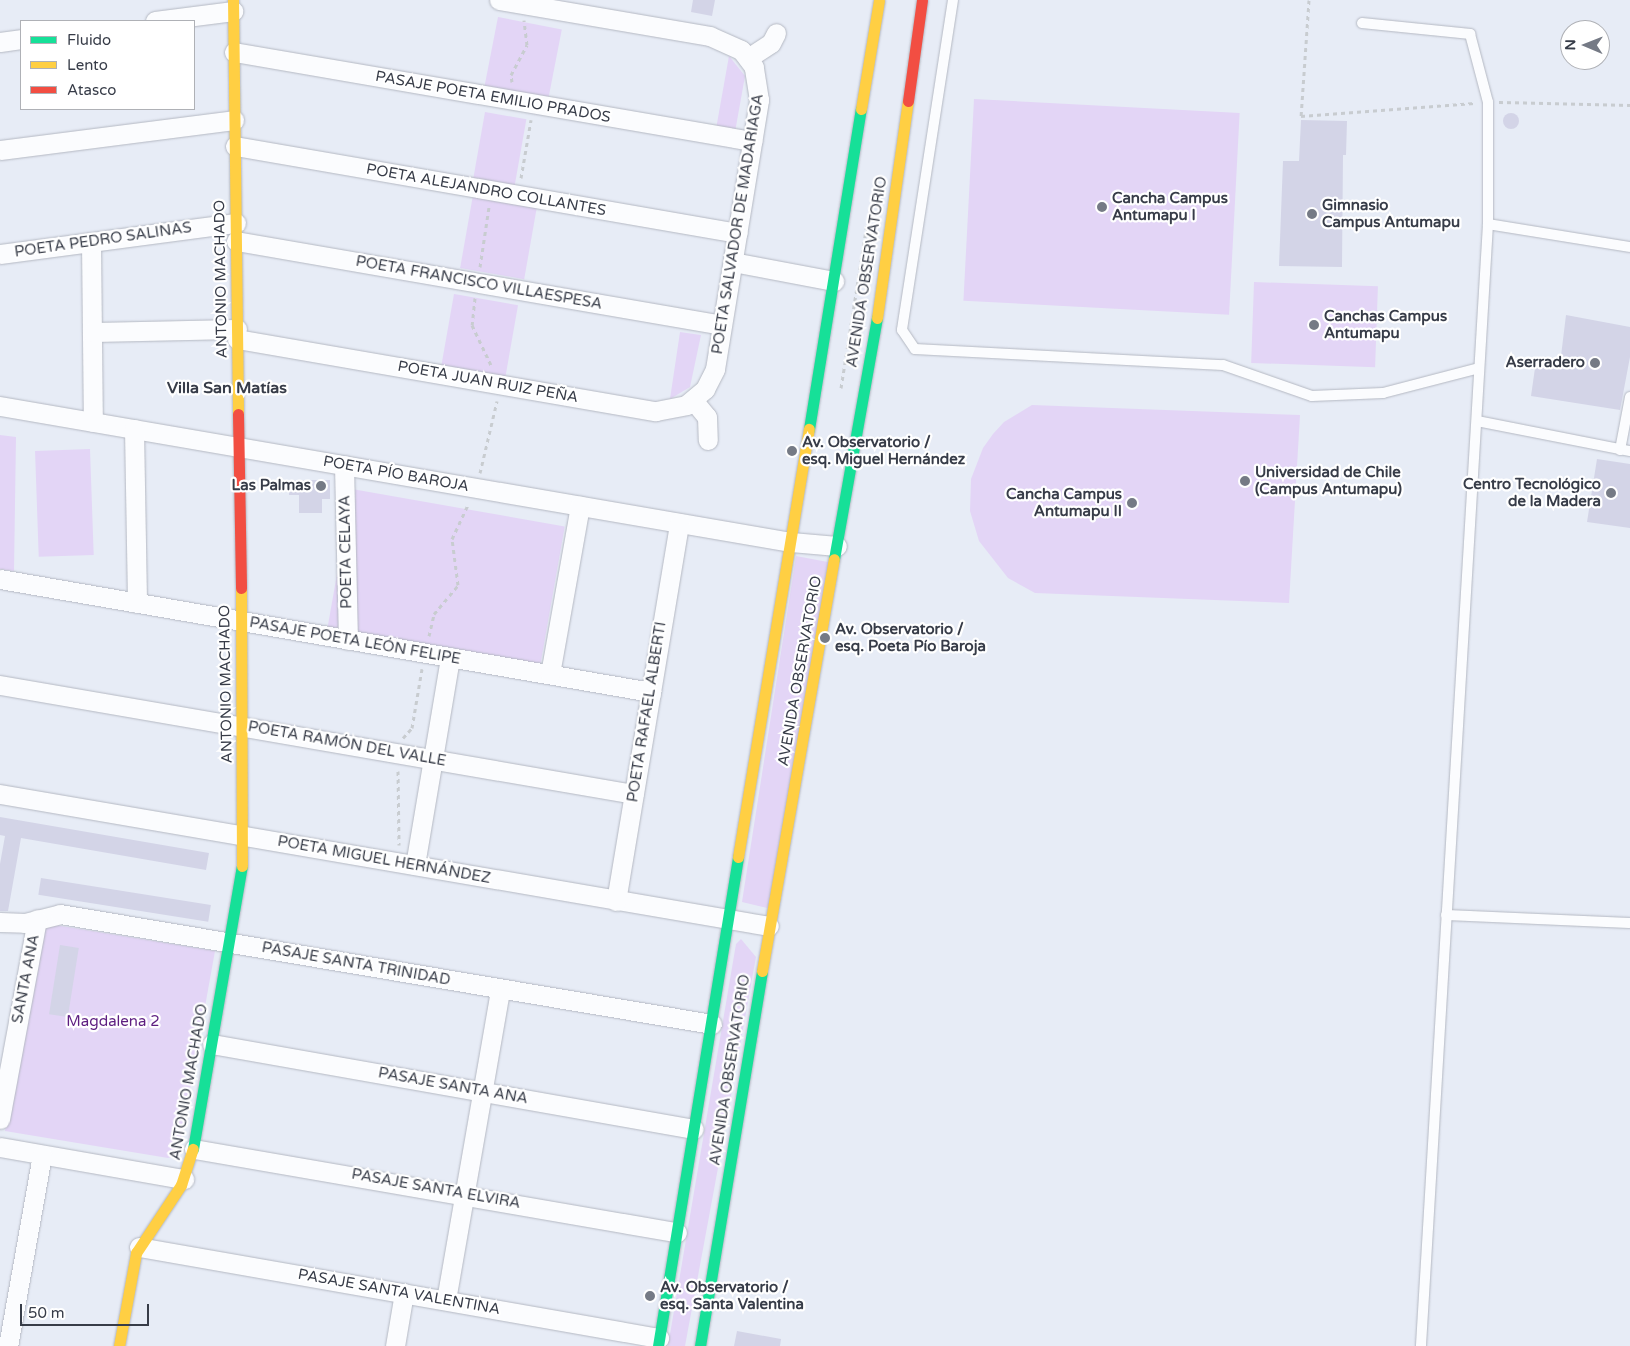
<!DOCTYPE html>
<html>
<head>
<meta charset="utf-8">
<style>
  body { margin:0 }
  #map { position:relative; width:1630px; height:1346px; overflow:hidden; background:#e7ecf6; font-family:"Varela Round",sans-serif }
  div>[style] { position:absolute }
  .green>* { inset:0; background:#e3d5f6; transform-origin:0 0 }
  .building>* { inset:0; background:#d3d4e7; transform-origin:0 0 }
  .round { border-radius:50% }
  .path>* { height:3px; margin-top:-1.5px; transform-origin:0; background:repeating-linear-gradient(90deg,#c8ccd0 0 4px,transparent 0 8px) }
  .roads { filter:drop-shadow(0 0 1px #b4b8c2) drop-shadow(0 0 1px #b4b8c2) }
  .lane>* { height:10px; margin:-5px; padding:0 5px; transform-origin:5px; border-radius:5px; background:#fbfcfe }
  .street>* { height:19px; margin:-9.5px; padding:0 9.5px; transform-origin:9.5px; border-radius:9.5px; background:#fbfcfe }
  .fast>* { height:11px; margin:-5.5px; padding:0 5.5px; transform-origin:5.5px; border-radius:5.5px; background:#16e098 }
  .slow>* { height:11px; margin:-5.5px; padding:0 5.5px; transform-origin:5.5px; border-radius:5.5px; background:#ffcf43 }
  .jam>* { height:11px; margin:-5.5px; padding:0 5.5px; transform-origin:5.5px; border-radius:5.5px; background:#f24e42 }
  .dots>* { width:14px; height:14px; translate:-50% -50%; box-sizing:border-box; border:2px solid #fff; border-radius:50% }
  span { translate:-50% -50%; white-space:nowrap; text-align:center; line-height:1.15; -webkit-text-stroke:4.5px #fff; paint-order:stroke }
  .street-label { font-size:15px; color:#373c48 }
  .poi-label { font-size:15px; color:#373c48; font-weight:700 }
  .left { translate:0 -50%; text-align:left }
  .right { translate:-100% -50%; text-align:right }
  .park-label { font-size:15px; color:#5d1e80 }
  .neighbourhood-label { font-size:16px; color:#373c48; font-weight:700 }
  .legend { position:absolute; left:20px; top:20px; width:175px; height:90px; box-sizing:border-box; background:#fff; border:1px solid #afb1b6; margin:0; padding:6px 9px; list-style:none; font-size:15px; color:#373c48 }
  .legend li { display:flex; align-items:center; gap:10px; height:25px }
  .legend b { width:25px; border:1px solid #afb1b6 }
  .north { position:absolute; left:1560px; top:20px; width:50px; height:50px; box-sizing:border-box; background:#fff; border:1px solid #afb1b6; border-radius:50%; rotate:271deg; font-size:14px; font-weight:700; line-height:20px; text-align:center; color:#373c48 }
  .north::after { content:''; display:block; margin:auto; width:18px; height:22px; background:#757a85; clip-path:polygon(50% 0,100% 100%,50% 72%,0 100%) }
  .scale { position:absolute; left:20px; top:1304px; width:129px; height:22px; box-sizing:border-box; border:2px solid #373c48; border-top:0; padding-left:6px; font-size:15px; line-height:18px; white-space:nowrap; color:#373c48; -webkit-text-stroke:4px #fff; paint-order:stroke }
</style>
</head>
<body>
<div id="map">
  <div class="green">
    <i style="left:498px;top:17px;width:65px;height:75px;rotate:11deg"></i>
    <i style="clip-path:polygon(729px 56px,745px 76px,735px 132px,716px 129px)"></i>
    <i style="left:974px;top:99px;width:266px;height:202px;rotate:3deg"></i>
    <i style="left:485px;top:112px;width:42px;height:68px;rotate:10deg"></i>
    <i style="left:473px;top:195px;width:65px;height:74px;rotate:10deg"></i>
    <i style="left:1254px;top:282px;width:124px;height:81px;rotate:2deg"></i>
    <i style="left:454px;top:294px;width:65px;height:75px;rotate:10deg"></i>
    <i style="clip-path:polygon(680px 332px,701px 335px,690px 387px,670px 399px)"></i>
    <i style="clip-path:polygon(1032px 405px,1300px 415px,1289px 603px,1035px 593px,1008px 578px,979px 541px,970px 511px,971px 479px,983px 448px,993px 434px,1004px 422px)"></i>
    <i style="clip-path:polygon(0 435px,16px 437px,14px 571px,0 569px)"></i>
    <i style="left:90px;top:449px;width:106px;height:55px;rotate:88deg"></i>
    <i style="left:352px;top:489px;width:216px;height:144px;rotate:10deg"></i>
    <i style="clip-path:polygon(796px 556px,833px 563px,772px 909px,742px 902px)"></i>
    <i style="clip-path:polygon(43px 923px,215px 951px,179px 1151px,173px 1156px,168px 1158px,5px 1131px)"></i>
    <i style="clip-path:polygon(741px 939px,756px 957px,718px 1168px,685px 1346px,668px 1346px,736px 944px)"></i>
  </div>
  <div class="building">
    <i style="clip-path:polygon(693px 0,715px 0,712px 16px,691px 12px)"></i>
    <i class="round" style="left:1503px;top:113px;width:16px;height:16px"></i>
    <i style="clip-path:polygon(1301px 120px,1347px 121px,1346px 155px,1343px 155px,1342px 267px,1279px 266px,1283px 161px,1299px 161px)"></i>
    <i style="clip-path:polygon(1566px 315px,1630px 327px,1630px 357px,1620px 410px,1531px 396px,1536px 361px,1560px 364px)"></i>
    <i style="clip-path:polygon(1597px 459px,1630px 464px,1630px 528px,1587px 522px)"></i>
    <i style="clip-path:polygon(289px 480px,330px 480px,330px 499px,322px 499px,322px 513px,299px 513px,299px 495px,289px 495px)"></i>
    <i style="clip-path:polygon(0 817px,209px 853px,206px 870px,21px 838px,8px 911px,0 911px,0 864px,5px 836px,0 835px)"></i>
    <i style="left:41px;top:878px;width:172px;height:17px;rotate:9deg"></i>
    <i style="left:60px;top:945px;width:19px;height:70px;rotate:9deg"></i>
    <i style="clip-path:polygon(737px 1331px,781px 1339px,780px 1346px,734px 1346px)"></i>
  </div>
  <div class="path">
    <i style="left:1309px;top:0;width:116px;rotate:93.9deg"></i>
    <i style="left:1301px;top:116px;width:174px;rotate:-4.3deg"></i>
    <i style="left:512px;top:82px;width:7px;rotate:-98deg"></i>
    <i style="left:511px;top:75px;width:34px;rotate:-62deg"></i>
    <i style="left:527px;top:45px;width:25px;rotate:-97deg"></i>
    <i style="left:1499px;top:102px;width:131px;rotate:1.3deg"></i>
    <i style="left:521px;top:178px;width:59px;rotate:-80.2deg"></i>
    <i style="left:480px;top:267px;width:61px;rotate:-81.5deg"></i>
    <i style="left:475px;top:298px;width:27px;rotate:96deg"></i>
    <i style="left:472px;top:325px;width:44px;rotate:64.6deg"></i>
    <i style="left:841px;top:388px;width:166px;rotate:-81deg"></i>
    <i style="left:480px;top:473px;width:74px;rotate:-76.7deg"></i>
    <i style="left:429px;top:636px;width:23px;rotate:-77deg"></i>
    <i style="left:434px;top:614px;width:38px;rotate:-50deg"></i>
    <i style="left:458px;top:585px;width:46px;rotate:-97.4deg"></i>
    <i style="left:452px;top:539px;width:38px;rotate:-65deg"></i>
    <i style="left:403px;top:738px;width:13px;rotate:-48deg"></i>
    <i style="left:412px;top:728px;width:60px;rotate:-80.4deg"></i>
    <i style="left:398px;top:771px;width:74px;rotate:89.2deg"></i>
  </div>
  <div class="roads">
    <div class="lane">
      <i style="left:953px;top:0;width:334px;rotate:98.8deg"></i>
      <i style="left:902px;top:330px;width:23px;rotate:56deg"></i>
      <i style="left:915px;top:349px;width:308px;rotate:3deg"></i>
      <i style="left:1223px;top:365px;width:94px;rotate:19.2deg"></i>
      <i style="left:1312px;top:396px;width:71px;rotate:-2.4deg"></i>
      <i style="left:1383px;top:393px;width:99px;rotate:-14.6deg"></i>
      <i style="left:1362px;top:23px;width:109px;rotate:5.8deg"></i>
      <i style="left:1470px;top:34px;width:70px;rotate:75.2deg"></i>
      <i style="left:1488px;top:102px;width:122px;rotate:90deg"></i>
      <i style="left:1488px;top:224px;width:1124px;rotate:93.42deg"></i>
      <i style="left:1488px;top:224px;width:144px;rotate:9.2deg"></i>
      <i style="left:1477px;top:421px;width:156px;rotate:11.1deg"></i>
      <i style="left:1620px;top:450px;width:54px;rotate:-79.3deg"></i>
      <i style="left:1446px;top:915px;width:184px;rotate:2.5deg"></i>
    </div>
    <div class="street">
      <i style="left:155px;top:21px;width:79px;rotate:-7.3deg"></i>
      <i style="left:0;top:42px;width:21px;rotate:-8deg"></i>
      <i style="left:234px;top:52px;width:526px;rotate:9.75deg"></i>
      <i style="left:748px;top:58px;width:27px;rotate:-33deg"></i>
      <i style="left:771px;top:43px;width:11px;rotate:-63deg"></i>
      <i style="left:235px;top:146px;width:510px;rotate:9.81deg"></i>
      <i style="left:0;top:150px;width:236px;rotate:-7.3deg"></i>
      <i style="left:236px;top:241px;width:493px;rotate:9.8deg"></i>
      <i style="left:91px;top:242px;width:180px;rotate:89.4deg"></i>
      <i style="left:0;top:254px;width:238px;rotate:-7.5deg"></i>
      <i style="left:733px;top:262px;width:103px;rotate:10.7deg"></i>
      <i style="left:92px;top:332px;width:145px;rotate:-1.2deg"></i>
      <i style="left:237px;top:339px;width:425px;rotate:9.8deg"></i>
      <i style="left:656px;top:411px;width:31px;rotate:-11deg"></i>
      <i style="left:686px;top:405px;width:25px;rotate:-40deg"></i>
      <i style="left:705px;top:389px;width:22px;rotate:-63deg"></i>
      <i style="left:715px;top:369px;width:273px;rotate:-80.7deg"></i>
      <i style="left:759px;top:100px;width:33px;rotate:-99deg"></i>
      <i style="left:754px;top:67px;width:21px;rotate:-127deg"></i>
      <i style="left:741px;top:50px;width:34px;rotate:-156deg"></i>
      <i style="left:710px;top:36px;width:214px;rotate:-170.3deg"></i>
      <i style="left:693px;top:400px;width:22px;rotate:51deg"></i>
      <i style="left:707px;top:417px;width:23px;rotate:88deg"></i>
      <i style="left:0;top:406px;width:803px;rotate:9.76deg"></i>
      <i style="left:791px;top:542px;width:46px;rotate:5deg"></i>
      <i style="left:134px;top:429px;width:174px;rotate:89deg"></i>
      <i style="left:344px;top:465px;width:175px;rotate:88.7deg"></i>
      <i style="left:0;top:579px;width:661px;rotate:9.85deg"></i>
      <i style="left:550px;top:674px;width:171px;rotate:-79.9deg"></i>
      <i style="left:0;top:685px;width:643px;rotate:9.76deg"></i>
      <i style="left:0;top:794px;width:780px;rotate:9.74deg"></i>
      <i style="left:415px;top:865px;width:211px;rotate:-80.4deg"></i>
      <i style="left:616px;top:901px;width:383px;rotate:-80.5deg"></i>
      <i style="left:0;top:922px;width:25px;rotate:2deg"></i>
      <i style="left:25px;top:923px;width:36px;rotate:-14deg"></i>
      <i style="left:60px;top:914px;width:661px;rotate:9.58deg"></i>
      <i style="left:212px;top:1044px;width:489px;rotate:10deg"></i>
      <i style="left:0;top:1119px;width:203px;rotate:-79.5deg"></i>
      <i style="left:0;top:1147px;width:187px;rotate:9.9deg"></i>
      <i style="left:194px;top:1149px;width:490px;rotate:9.8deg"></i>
      <i style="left:139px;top:1247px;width:528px;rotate:9.93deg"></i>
      <i style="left:446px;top:1300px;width:316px;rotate:-80.1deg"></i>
      <i style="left:8px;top:1346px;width:194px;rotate:-79.9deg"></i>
      <i style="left:395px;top:1346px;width:54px;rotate:-80.4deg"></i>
    </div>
    <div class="fast">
      <i style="left:809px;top:429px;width:324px;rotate:-80.8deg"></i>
      <i style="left:834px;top:559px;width:245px;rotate:-79.9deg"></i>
      <i style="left:193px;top:1149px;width:287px;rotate:-80.2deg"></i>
      <i style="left:658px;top:1346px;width:496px;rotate:-80.7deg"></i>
      <i style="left:700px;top:1346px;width:380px;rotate:-80.6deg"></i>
    </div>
    <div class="slow">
      <i style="left:233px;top:0;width:414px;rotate:89.3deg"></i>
      <i style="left:861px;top:109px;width:110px;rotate:-80.6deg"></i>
      <i style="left:877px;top:318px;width:219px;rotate:-81.9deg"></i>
      <i style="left:241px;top:588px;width:278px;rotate:89.8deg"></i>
      <i style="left:738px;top:857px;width:434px;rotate:-80.6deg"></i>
      <i style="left:762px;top:971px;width:418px;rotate:-80.1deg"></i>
      <i style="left:119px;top:1346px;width:95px;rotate:-79.6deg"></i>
      <i style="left:136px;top:1253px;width:82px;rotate:-56.5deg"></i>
      <i style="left:181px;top:1185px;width:38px;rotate:-72deg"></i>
    </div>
    <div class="jam">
      <i style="left:908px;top:101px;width:102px;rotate:-82.1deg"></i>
      <i style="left:238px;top:414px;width:174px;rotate:89deg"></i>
    </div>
  </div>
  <div class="dots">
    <i style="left:1102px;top:207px;background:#757a85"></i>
    <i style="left:1312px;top:214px;background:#757a85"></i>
    <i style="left:1314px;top:325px;background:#757a85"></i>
    <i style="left:1595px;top:363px;background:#757a85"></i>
    <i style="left:792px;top:451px;background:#757a85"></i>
    <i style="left:1245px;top:481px;background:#757a85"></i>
    <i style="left:321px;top:486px;background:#757a85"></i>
    <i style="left:1611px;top:493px;background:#757a85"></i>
    <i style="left:1132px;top:503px;background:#757a85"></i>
    <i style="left:825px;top:638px;background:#757a85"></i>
    <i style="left:650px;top:1296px;background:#757a85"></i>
  </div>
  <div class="street-label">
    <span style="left:493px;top:97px;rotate:10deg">PASAJE POETA EMILIO PRADOS</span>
    <span style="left:486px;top:190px;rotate:10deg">POETA ALEJANDRO COLLANTES</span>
    <span style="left:738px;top:224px;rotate:-81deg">POETA SALVADOR DE MADARIAGA</span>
    <span style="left:103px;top:240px;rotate:-8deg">POETA PEDRO SALINAS</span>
    <span style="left:867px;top:272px;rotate:-81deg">AVENIDA OBSERVATORIO</span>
    <span style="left:221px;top:279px;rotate:-91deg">ANTONIO MACHADO</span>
    <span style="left:479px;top:283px;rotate:10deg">POETA FRANCISCO VILLAESPESA</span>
    <span style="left:488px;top:382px;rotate:10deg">POETA JUAN RUIZ PEÑA</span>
    <span style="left:396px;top:474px;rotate:10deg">POETA PÍO BAROJA</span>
    <span style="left:346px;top:552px;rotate:-91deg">POETA CELAYA</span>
    <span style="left:355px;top:641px;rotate:10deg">PASAJE POETA LEÓN FELIPE</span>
    <span style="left:800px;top:671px;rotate:-80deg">AVENIDA OBSERVATORIO</span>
    <span style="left:226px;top:684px;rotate:-91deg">ANTONIO MACHADO</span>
    <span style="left:647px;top:712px;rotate:-81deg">POETA RAFAEL ALBERTI</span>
    <span style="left:347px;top:744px;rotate:10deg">POETA RAMÓN DEL VALLE</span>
    <span style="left:384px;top:860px;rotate:10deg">POETA MIGUEL HERNÁNDEZ</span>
    <span style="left:356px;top:964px;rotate:10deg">PASAJE SANTA TRINIDAD</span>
    <span style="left:26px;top:979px;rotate:-79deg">SANTA ANA</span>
    <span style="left:730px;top:1070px;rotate:-81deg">AVENIDA OBSERVATORIO</span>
    <span style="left:189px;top:1082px;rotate:-80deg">ANTONIO MACHADO</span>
    <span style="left:453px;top:1086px;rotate:10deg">PASAJE SANTA ANA</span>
    <span style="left:436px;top:1189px;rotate:10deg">PASAJE SANTA ELVIRA</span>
    <span style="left:399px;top:1292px;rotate:10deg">PASAJE SANTA VALENTINA</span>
  </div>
  <div class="poi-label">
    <span class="left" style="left:1112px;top:207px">Cancha Campus<br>Antumapu I</span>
    <span class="left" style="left:1322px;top:214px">Gimnasio<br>Campus Antumapu</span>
    <span class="left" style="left:1324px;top:325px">Canchas Campus<br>Antumapu</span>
    <span class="right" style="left:1585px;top:363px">Aserradero</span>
    <span class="left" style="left:802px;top:451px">Av. Observatorio /<br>esq. Miguel Hernández</span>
    <span class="left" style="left:1255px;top:481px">Universidad de Chile<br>(Campus Antumapu)</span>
    <span class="right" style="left:1601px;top:493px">Centro Tecnológico<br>de la Madera</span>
    <span class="right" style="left:311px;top:486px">Las Palmas</span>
    <span class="right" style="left:1122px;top:503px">Cancha Campus<br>Antumapu II</span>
    <span class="left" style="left:835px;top:638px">Av. Observatorio /<br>esq. Poeta Pío Baroja</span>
    <span class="left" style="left:660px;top:1296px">Av. Observatorio /<br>esq. Santa Valentina</span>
  </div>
  <div class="park-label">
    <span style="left:113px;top:1022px">Magdalena 2</span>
  </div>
  <div class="neighbourhood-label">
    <span style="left:227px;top:388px">Villa San Matías</span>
  </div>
  <ul class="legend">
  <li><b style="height:6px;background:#16e098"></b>Fluido</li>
  <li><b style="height:6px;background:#ffcf43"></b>Lento</li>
  <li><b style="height:6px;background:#f24e42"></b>Atasco</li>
  </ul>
  <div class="north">N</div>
  <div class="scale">50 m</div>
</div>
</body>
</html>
